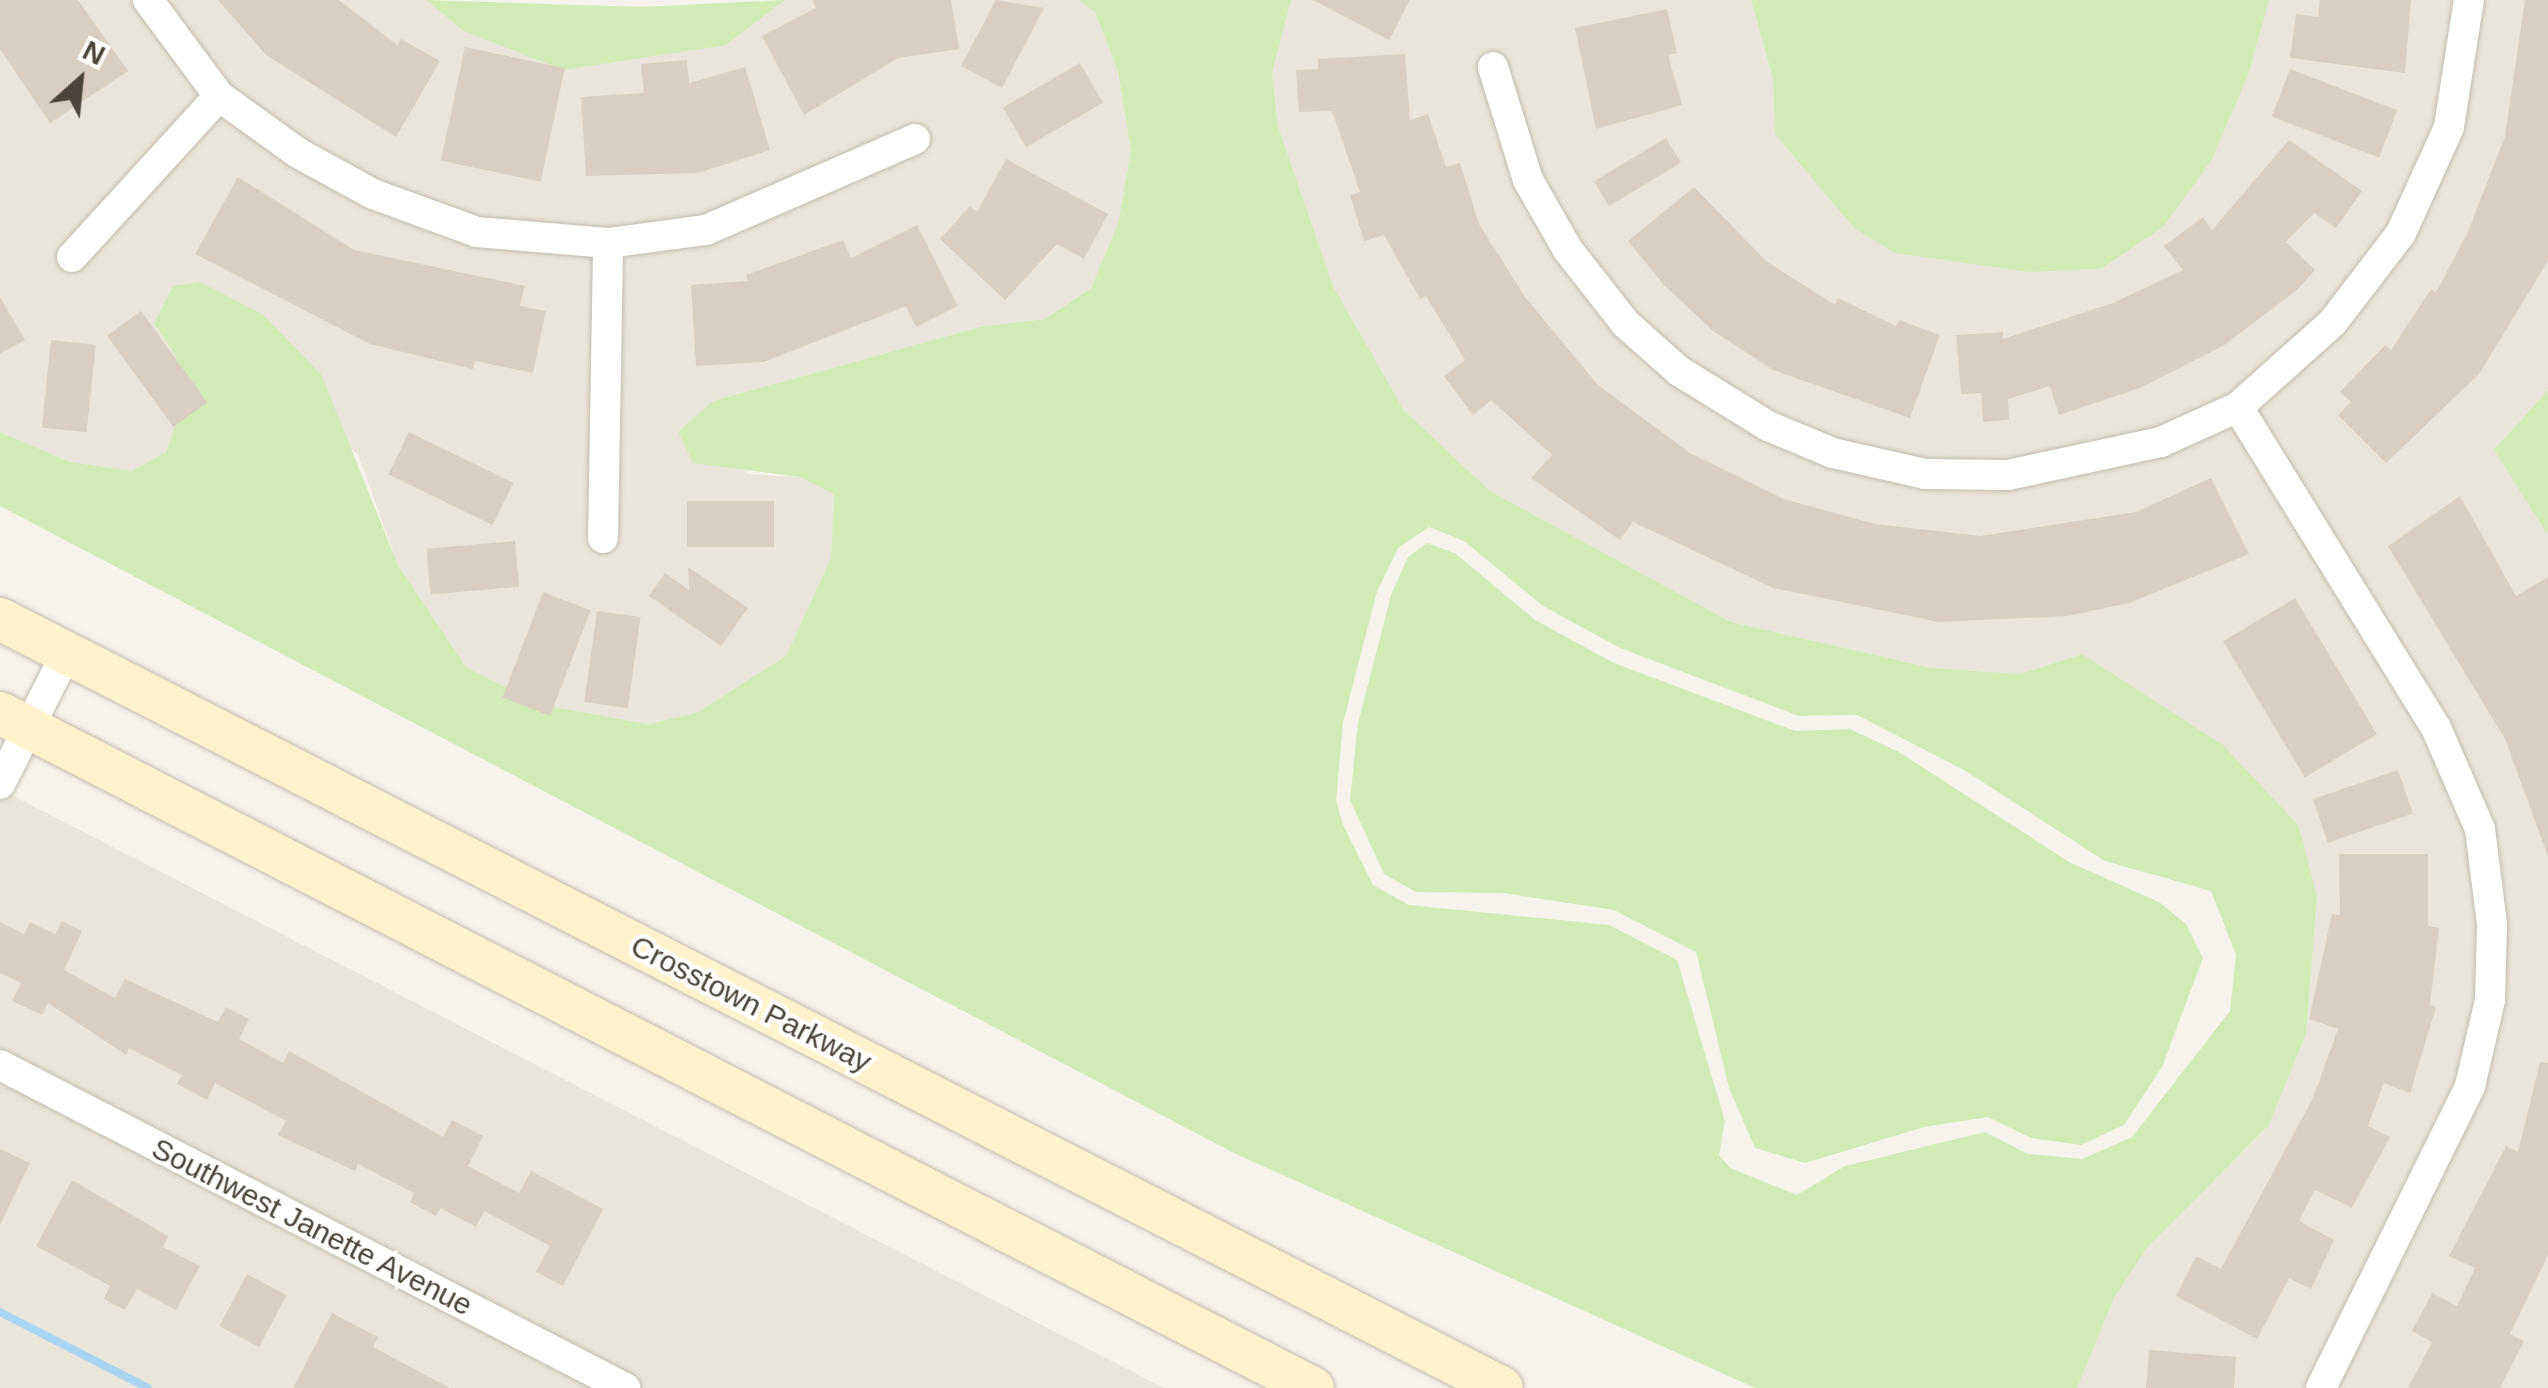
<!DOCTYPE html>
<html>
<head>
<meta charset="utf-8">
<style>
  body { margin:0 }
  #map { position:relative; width:2548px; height:1388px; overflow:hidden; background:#f6f3ec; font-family:Arial,sans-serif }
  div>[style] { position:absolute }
  .residential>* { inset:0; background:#eae5da }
  .green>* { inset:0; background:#d2eab5 }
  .stream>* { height:8px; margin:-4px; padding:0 4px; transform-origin:4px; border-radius:4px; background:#a9d4f2 }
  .building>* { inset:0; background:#d8cfc1; transform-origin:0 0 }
  .roads { filter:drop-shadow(0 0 2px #c2bbae) drop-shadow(0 0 2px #c2bbae) }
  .minor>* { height:30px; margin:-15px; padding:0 15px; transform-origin:15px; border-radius:15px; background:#fff }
  .secondary>* { height:42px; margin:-21px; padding:0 21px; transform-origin:21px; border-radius:21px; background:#fff3cd }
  span { translate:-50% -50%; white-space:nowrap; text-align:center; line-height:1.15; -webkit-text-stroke:8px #fff; paint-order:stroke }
  .street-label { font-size:30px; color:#4b4439 }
  .north { position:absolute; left:30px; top:30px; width:100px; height:100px; -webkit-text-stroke:8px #fff; paint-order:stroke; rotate:27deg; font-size:28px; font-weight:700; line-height:40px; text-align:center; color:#4b4439 }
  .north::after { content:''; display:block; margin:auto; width:35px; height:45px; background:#4b4439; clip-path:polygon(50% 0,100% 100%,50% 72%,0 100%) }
</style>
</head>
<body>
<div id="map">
  <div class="residential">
    <i style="clip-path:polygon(0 0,426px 0,462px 30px,726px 45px,785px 0,1079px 0,1095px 11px,1118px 72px,1131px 151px,1118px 224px,1091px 288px,1045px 319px,980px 327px,713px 401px,747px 474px,800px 477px,834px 494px,831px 558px,786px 656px,696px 713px,648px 724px,538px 704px,466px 667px,398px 565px,358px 454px,154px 324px,175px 353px,179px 416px,166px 452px,133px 471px,70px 462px,0 432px)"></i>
    <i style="clip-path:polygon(1291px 0,1751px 0,1773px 79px,1775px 134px,2029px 272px,2101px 269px,2163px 227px,2249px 73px,2269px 0,2548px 0,2548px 390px,2495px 450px,2548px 535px,2548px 1388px,2077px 1388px,2114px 1298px,2146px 1249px,2269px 1125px,2306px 1034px,2317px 897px,2299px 826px,2082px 654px,2020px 674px,1932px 668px,1731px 622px,1490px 491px,1404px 410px,1333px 286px,1278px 126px,1272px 73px)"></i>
    <i style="clip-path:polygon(0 789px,1164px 1388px,0 1388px)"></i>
  </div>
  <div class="green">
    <i style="clip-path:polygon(426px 0,641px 7px,785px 0,726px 45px,563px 70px,462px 30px)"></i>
    <i style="clip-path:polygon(evenodd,1079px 0,1291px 0,1272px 73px,1278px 126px,1333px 286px,1404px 410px,1490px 491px,1731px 622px,1932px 668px,2020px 674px,2082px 654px,2223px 745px,2299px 826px,2317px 897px,2306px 1034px,2269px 1125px,2146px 1249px,2114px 1298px,2077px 1388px,1755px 1388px,1236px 1154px,0 506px,0 432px,70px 462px,132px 471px,166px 452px,179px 416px,175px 354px,154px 324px,173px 286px,200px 282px,262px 314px,321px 374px,398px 565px,466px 667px,538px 704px,648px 724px,696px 713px,786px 656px,831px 558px,834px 494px,800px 477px,693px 463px,678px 432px,713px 401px,980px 327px,1045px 319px,1091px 288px,1118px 224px,1131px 151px,1118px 72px,1095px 12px,1079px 0,1429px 527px,1464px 541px,1543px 606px,1620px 648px,1799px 716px,1857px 715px,1964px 770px,2105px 861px,2211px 891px,2236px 955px,2230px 1011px,2132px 1137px,2082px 1159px,2028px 1154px,1985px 1132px,1845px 1166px,1797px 1195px,1730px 1168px,1719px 1155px,1725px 1121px,1677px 960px,1609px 925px,1409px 905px,1373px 885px,1343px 825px,1336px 800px,1343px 723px,1377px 592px,1398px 548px,1429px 527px)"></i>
    <i style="clip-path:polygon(1751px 0,2269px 0,2249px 73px,2211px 161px,2163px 227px,2101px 269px,2029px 272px,1895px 253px,1854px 228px,1775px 134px,1773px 79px)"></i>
    <i style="clip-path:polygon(2548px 390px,2548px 535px,2494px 450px)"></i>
    <i style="clip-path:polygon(1427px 543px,1455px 553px,1535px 620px,1614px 663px,1795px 731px,1850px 729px,1899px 752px,2069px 862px,2159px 902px,2186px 924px,2203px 958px,2162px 1067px,2124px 1125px,2081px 1145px,2031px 1138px,1988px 1117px,1924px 1127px,1805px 1163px,1755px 1148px,1729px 1088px,1696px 952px,1614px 910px,1503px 893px,1416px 892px,1384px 874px,1350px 800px,1358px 723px,1391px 595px,1408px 557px)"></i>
  </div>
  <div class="stream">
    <i style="left:0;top:1312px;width:166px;rotate:27.2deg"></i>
  </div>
  <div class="building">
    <i style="clip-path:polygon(0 0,78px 0,128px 71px,50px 123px,0 49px)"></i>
    <i style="clip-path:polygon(218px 0,339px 0,397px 45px,401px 39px,440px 61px,396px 137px,266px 55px)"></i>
    <i style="clip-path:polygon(812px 0,951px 0,959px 49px,898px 58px,804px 115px,762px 36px,816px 8px)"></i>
    <i style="clip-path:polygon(996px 0,1044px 8px,1002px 88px,961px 66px)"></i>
    <i style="clip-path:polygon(1313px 0,1410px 0,1389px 40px)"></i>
    <i style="clip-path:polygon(2320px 0,2411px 0,2405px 73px,2290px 58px,2296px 14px,2318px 17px)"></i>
    <i style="clip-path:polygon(2525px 0,2548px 0,2548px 261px,2479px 374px,2386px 463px,2338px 415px,2351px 402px,2340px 392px,2385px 345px,2391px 350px,2431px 289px,2436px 292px,2468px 232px,2505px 136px)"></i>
    <i style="clip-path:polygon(1667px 9px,1677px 53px,1668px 55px,1682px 105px,1596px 129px,1575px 28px)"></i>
    <i style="left:465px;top:47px;width:102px;height:116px;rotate:12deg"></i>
    <i style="clip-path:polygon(1405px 54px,1410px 120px,1428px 114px,1446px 167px,1460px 163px,1479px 224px,1525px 297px,1598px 385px,1690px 453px,1784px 499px,1875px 524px,1980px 536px,2136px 512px,2211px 478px,2249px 554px,2129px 603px,2067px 616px,1939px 622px,1773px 588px,1633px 522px,1620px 540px,1531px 478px,1552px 455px,1491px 400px,1473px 415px,1444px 376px,1465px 360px,1426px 296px,1420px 299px,1384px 235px,1364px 241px,1350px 195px,1360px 192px,1332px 111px,1299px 112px,1296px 70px,1318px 69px,1318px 59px)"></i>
    <i style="clip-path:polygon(687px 60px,689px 83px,745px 67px,770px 150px,698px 173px,586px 176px,581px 97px,644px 93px,641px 64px)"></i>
    <i style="left:1080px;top:63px;width:46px;height:89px;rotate:60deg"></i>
    <i style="left:2290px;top:69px;width:115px;height:51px;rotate:21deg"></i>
    <i style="left:1666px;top:138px;width:29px;height:84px;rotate:59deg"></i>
    <i style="clip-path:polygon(2289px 140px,2362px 191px,2336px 228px,2314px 213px,2286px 242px,2315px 270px,2297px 290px,2223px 346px,2140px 388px,2059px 415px,2050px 386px,2008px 399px,2009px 420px,1983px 422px,1981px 393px,1961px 394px,1956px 335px,2003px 332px,2003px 339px,2113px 303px,2183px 270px,2164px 246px,2203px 217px,2212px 230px)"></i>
    <i style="clip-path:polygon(1006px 159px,1108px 214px,1084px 259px,1057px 244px,1005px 300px,940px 239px,970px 206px,977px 212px)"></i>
    <i style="clip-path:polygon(238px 177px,354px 250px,525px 286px,520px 306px,546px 311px,533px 373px,475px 361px,473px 369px,370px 344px,195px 254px)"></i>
    <i style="clip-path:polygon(1694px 187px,1766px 261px,1835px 305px,1838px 298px,1896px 326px,1899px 320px,1940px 335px,1910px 418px,1773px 370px,1712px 330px,1664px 285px,1628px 241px)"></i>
    <i style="clip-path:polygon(917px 225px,958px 306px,916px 327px,906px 306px,764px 362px,696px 366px,691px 285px,748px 281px,746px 275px,843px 240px,851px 258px)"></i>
    <i style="clip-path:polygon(0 297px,25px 340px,0 354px)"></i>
    <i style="left:141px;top:311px;width:113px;height:42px;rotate:54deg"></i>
    <i style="left:51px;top:340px;width:45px;height:88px;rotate:6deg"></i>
    <i style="left:409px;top:432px;width:116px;height:47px;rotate:26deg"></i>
    <i style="clip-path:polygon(2460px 496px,2516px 596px,2548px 577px,2548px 856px,2505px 739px,2388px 546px)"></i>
    <i style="left:774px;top:501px;width:46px;height:87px;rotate:90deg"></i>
    <i style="left:515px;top:541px;width:46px;height:89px;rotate:85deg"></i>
    <i style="clip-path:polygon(688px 567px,748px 608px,721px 646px,649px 596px,665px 573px,689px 590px)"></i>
    <i style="left:543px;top:592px;width:51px;height:113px;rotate:21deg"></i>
    <i style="left:2295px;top:598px;width:159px;height:84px;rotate:59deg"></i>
    <i style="left:597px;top:611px;width:44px;height:92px;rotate:8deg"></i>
    <i style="left:2398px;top:770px;width:46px;height:90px;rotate:71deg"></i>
    <i style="clip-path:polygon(2339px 854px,2428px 854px,2428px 926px,2439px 928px,2430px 1005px,2436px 1007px,2410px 1093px,2384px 1083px,2368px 1126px,2390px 1137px,2352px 1208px,2315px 1190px,2299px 1221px,2334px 1240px,2311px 1289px,2289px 1278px,2257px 1339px,2176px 1296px,2196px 1256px,2221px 1269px,2313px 1098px,2338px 1029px,2309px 1019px,2332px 914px,2340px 915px)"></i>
    <i style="clip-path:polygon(62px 921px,82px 931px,64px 970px,115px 998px,125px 979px,218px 1022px,226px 1007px,249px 1019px,239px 1039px,283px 1063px,289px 1051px,443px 1137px,452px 1120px,483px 1136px,468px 1166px,519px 1193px,531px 1171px,603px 1209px,563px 1286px,536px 1272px,550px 1246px,484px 1211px,476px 1227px,440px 1208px,436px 1216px,410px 1202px,414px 1193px,358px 1164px,355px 1171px,278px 1135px,286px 1121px,215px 1083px,207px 1100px,177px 1084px,182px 1075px,129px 1048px,126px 1055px,48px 1003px,42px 1015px,12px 1001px,21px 983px,0 973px,0 922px,24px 934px,30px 922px,55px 934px)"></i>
    <i style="clip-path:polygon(2540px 1062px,2548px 1063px,2548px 1255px,2510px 1334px,2524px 1341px,2500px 1388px,2408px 1388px,2432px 1342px,2412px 1331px,2432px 1293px,2457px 1306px,2475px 1268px,2449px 1256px,2506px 1146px,2518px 1152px)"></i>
    <i style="clip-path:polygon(0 1149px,30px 1163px,0 1225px)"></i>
    <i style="clip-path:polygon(72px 1180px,168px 1236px,163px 1247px,200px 1266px,176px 1310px,137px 1289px,125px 1310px,104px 1299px,110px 1286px,36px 1246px)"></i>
    <i style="left:247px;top:1274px;width:45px;height:59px;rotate:28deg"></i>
    <i style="clip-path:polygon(332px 1313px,378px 1337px,373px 1347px,450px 1388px,293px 1388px)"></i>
    <i style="clip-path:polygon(2149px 1350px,2236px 1357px,2234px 1388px,2146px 1388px)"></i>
  </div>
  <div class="roads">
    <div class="minor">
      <i style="left:148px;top:0;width:119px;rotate:53.5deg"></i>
      <i style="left:219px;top:96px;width:97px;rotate:35.8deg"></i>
      <i style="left:298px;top:153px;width:85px;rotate:28.7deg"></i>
      <i style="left:373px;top:194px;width:111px;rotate:20.1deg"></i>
      <i style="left:477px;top:232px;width:131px;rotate:4.8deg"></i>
      <i style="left:608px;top:243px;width:99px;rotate:-7.6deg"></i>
      <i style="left:706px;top:230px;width:228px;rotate:-23.5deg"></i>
      <i style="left:1493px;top:67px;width:118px;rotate:72.8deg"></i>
      <i style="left:1528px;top:180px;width:81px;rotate:60.3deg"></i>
      <i style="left:1568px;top:250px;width:94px;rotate:51.9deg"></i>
      <i style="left:1626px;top:324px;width:71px;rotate:41.6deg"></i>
      <i style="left:1679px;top:371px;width:105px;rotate:31.7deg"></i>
      <i style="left:1768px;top:426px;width:70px;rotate:22.6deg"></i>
      <i style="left:1833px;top:453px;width:94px;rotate:12.9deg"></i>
      <i style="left:1925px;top:474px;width:83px;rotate:0.7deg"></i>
      <i style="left:2008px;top:475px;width:157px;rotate:-12.2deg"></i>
      <i style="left:2161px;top:442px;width:85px;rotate:-24.4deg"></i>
      <i style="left:72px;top:257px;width:218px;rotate:-47.6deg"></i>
      <i style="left:603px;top:538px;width:295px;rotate:-89deg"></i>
      <i style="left:0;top:784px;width:146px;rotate:-63.1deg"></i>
      <i style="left:0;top:1065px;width:704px;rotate:27.33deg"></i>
      <i style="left:2321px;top:1388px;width:337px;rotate:-63.7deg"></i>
      <i style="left:2470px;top:1086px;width:88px;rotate:-76.9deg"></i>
      <i style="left:2490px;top:1000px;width:76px;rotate:-88.5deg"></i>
      <i style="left:2492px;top:924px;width:96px;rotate:-97.2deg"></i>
      <i style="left:2480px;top:829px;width:110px;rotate:-113.5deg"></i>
      <i style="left:2436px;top:728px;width:377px;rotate:-121.7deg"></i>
      <i style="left:2238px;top:407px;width:127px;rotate:-41.8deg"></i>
      <i style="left:2333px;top:322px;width:112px;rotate:-52.6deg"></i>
      <i style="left:2401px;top:233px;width:116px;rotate:-65.6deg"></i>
      <i style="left:2449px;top:127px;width:129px;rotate:-81.1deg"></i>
    </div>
    <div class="secondary">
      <i style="left:0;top:619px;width:1687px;rotate:27.11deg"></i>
      <i style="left:0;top:713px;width:1476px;rotate:27.21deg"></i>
    </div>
  </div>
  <div class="street-label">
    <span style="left:751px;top:1004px;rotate:27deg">Crosstown Parkway</span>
    <span style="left:312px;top:1227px;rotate:27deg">Southwest Janette Avenue</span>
  </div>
  <div class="north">N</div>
</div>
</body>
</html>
